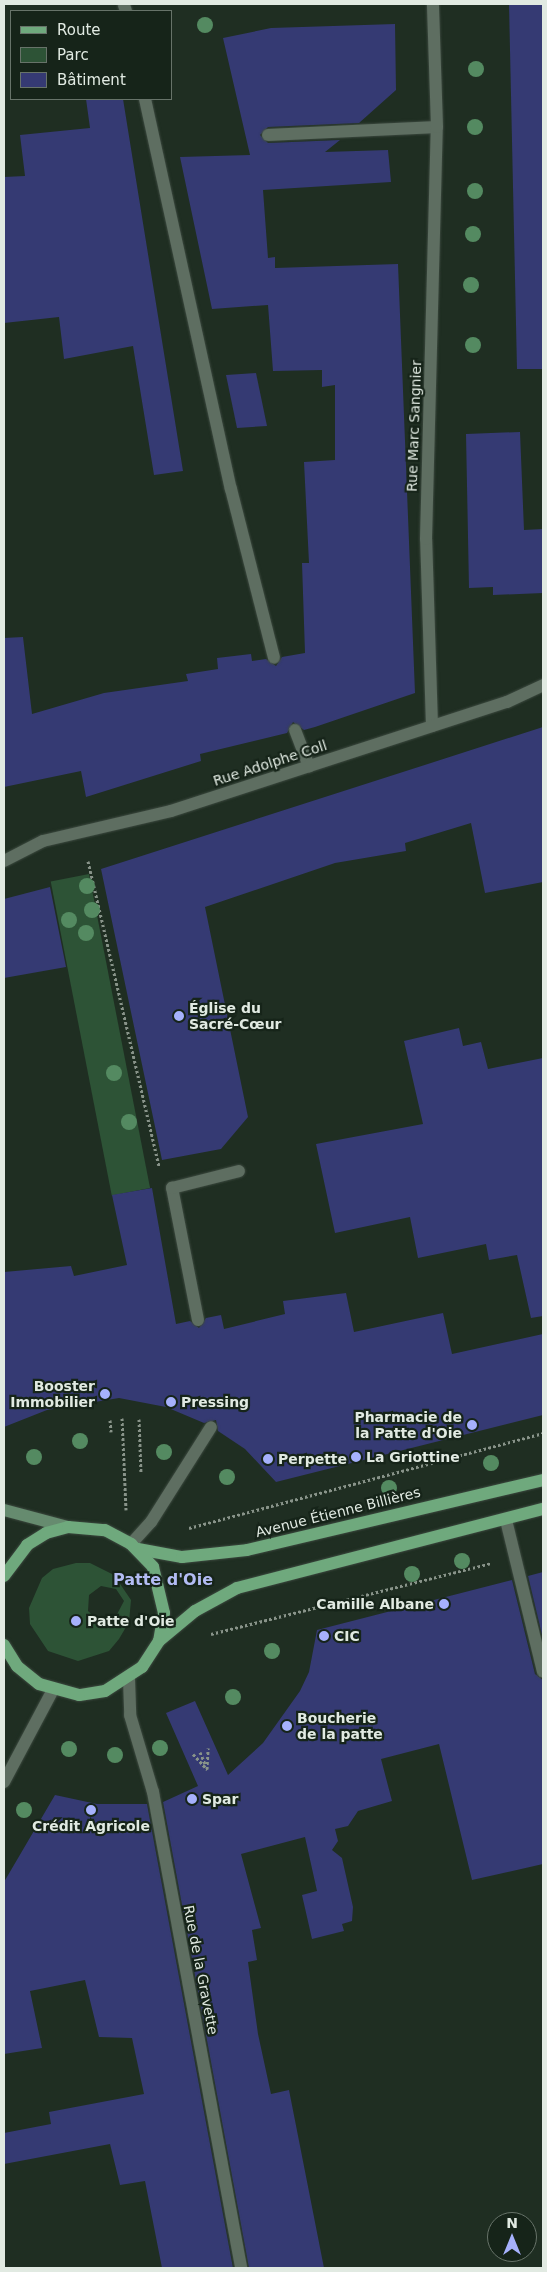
<!DOCTYPE html>
<html>
<head>
<meta charset="utf-8">
<style>
  body { margin:0 }
  #map { position:relative; width:547px; height:2272px; overflow:hidden; background:#1f2e22; font-family:"DejaVu Sans",sans-serif }
  div>[style] { position:absolute }
  .green>* { inset:0; background:#2d5336; transform-origin:0 0 }
  .building>* { inset:0; background:#353a73 }
  .path>* { height:3px; margin-top:-1.5px; transform-origin:0; background:repeating-linear-gradient(90deg,#889389 0 2.5px,transparent 0 5px) }
  .roads { filter:drop-shadow(0 0 1px #3c493f) drop-shadow(0 0 1px #3c493f) }
  .service>* { height:12px; margin:-6px; padding:0 6px; transform-origin:6px; border-radius:6px; background:#5e6e61 }
  .minor>* { height:12px; margin:-6px; padding:0 6px; transform-origin:6px; border-radius:6px; background:#5e6e61 }
  .tertiary>* { height:12px; margin:-6px; padding:0 6px; transform-origin:6px; border-radius:6px; background:#5e6e61 }
  .secondary>* { height:12px; margin:-6px; padding:0 6px; transform-origin:6px; border-radius:6px; background:#668b6f }
  .primary>* { height:12px; margin:-6px; padding:0 6px; transform-origin:6px; border-radius:6px; background:#6fa97d }
  .trees>* { width:16px; height:16px; margin:-8px; border-radius:50%; background:#548a61 }
  .dots>* { width:14px; height:14px; translate:-50% -50%; box-sizing:border-box; border:2px solid #162419; border-radius:50% }
  span { translate:-50% -50%; white-space:nowrap; text-align:center; line-height:1.15; -webkit-text-stroke:4.5px #162419; paint-order:stroke }
  .street-label { font-size:14px; color:#e1eae2 }
  .poi-label { font-size:14px; color:#e1eae2; font-weight:700 }
  .left { translate:0 -50%; text-align:left }
  .right { translate:-100% -50%; text-align:right }
  .quarter-label { font-size:16px; color:#b3bcf4; font-weight:700 }
  .frame { position:absolute; inset:0; border:5px solid #e1eae2; pointer-events:none }
  .legend { position:absolute; left:10px; top:10px; width:162px; height:90px; box-sizing:border-box; background:#162419; border:1px solid #677369; margin:0; padding:6px 9px; list-style:none; font-size:15px; color:#e1eae2 }
  .legend li { display:flex; align-items:center; gap:10px; height:25px }
  .legend b { width:25px; border:1px solid #677369 }
  .north { position:absolute; left:487px; top:2212px; width:50px; height:50px; box-sizing:border-box; background:#162419; border:1px solid #677369; border-radius:50%; rotate:0deg; font-size:14px; font-weight:700; line-height:20px; text-align:center; color:#e1eae2 }
  .north::after { content:''; display:block; margin:auto; width:18px; height:22px; background:#a6b1fc; clip-path:polygon(50% 0,100% 100%,50% 72%,0 100%) }
</style>
</head>
<body>
<div id="map">
  <div class="green">
    <i style="left:89px;top:874px;width:320px;height:39px;rotate:79deg"></i>
    <i style="clip-path:polygon(evenodd,76px 1563px,90px 1563px,114px 1575px,131px 1600px,129px 1622px,119px 1639px,109px 1651px,78px 1661px,48px 1651px,30px 1624px,29px 1608px,42px 1578px,53px 1569px,76px 1563px,101px 1586px,116px 1589px,124px 1601px,114px 1620px,99px 1621px,88px 1611px,89px 1595px,101px 1586px)"></i>
  </div>
  <div class="building">
    <i style="clip-path:polygon(509px 4px,543px 4px,543px 369px,517px 369px)"></i>
    <i style="clip-path:polygon(395px 24px,396px 90px,359px 123px,268px 127px,260px 135px,268px 143px,340px 140px,325px 152px,388px 150px,391px 182px,263px 190px,268px 258px,275px 257px,275px 268px,398px 264px,415px 693px,315px 727px,304px 730px,293px 722px,287px 733px,200px 754px,201px 761px,86px 797px,81px 771px,4px 787px,4px 638px,23px 637px,32px 714px,104px 693px,188px 681px,186px 674px,218px 669px,217px 658px,251px 654px,252px 661px,266px 659px,276px 666px,282px 657px,305px 653px,302px 563px,309px 563px,304px 462px,335px 460px,335px 385px,322px 387px,322px 370px,273px 371px,268px 305px,212px 309px,180px 157px,250px 155px,223px 38px,271px 28px)"></i>
    <i style="clip-path:polygon(86px 99px,123px 99px,183px 471px,154px 475px,133px 346px,64px 359px,59px 317px,4px 323px,4px 177px,25px 176px,20px 135px,90px 128px)"></i>
    <i style="clip-path:polygon(256px 373px,267px 426px,237px 428px,226px 375px)"></i>
    <i style="clip-path:polygon(520px 432px,524px 530px,543px 529px,543px 593px,493px 595px,493px 587px,469px 588px,466px 434px)"></i>
    <i style="clip-path:polygon(543px 727px,543px 882px,485px 893px,471px 823px,405px 843px,406px 851px,335px 863px,205px 907px,248px 1117px,221px 1149px,162px 1160px,101px 869px)"></i>
    <i style="clip-path:polygon(50px 887px,66px 967px,4px 978px,4px 899px)"></i>
    <i style="clip-path:polygon(459px 1028px,463px 1046px,481px 1042px,488px 1069px,543px 1058px,543px 1316px,531px 1318px,517px 1255px,489px 1260px,486px 1244px,418px 1258px,410px 1217px,335px 1233px,316px 1144px,423px 1124px,404px 1041px)"></i>
    <i style="clip-path:polygon(152px 1188px,176px 1324px,190px 1321px,199px 1328px,206px 1318px,221px 1315px,224px 1329px,285px 1314px,283px 1301px,346px 1293px,354px 1332px,443px 1313px,452px 1354px,543px 1334px,543px 1415px,276px 1482px,245px 1449px,218px 1431px,216px 1420px,204px 1423px,166px 1407px,119px 1398px,47px 1410px,4px 1427px,4px 1272px,71px 1266px,74px 1276px,127px 1265px,112px 1195px)"></i>
    <i style="clip-path:polygon(543px 1572px,543px 1639px,528px 1576px)"></i>
    <i style="clip-path:polygon(512px 1580px,535px 1674px,543px 1680px,543px 1864px,472px 1880px,439px 1744px,381px 1759px,392px 1801px,358px 1811px,348px 1826px,335px 1829px,338px 1841px,332px 1850px,342px 1858px,353px 1907px,352px 1921px,342px 1924px,344px 1931px,312px 1939px,302px 1895px,317px 1891px,305px 1837px,241px 1854px,261px 1928px,252px 1930px,257px 1960px,248px 1962px,258px 2034px,271px 2094px,289px 2090px,324px 2268px,249px 2268px,163px 1802px,198px 1786px,166px 1713px,195px 1701px,228px 1775px,263px 1743px,300px 1691px,309px 1672px,317px 1630px)"></i>
    <i style="clip-path:polygon(55px 1795px,97px 1804px,147px 1804px,233px 2268px,162px 2268px,145px 2181px,120px 2185px,110px 2144px,4px 2164px,4px 2133px,51px 2124px,49px 2112px,144px 2094px,132px 2038px,99px 2037px,85px 1980px,30px 1991px,42px 2048px,4px 2054px,4px 1882px)"></i>
  </div>
  <div class="path">
    <i style="left:88px;top:861px;width:314px;rotate:76.9deg"></i>
    <i style="left:122px;top:1418px;width:92px;rotate:87.5deg"></i>
    <i style="left:139px;top:1419px;width:54px;rotate:87.9deg"></i>
    <i style="left:110px;top:1420px;width:12px;rotate:85deg"></i>
    <i style="left:189px;top:1528px;width:367px;rotate:-15deg"></i>
    <i style="left:211px;top:1634px;width:289px;rotate:-14.2deg"></i>
    <i style="left:200px;top:1752px;width:15px;rotate:67deg"></i>
    <i style="left:193px;top:1754px;width:21px;rotate:47deg"></i>
    <i style="left:207px;top:1769px;width:21px;rotate:-87deg"></i>
  </div>
  <div class="roads">
    <div class="service">
      <i style="left:124px;top:5px;width:6px;rotate:72deg"></i>
      <i style="left:145px;top:99px;width:399px;rotate:77.6deg"></i>
      <i style="left:231px;top:489px;width:174px;rotate:75.7deg"></i>
      <i style="left:268px;top:135px;width:169px;rotate:-2.7deg"></i>
      <i style="left:295px;top:730px;width:39px;rotate:69deg"></i>
      <i style="left:198px;top:1320px;width:135px;rotate:-101.1deg"></i>
      <i style="left:172px;top:1188px;width:69px;rotate:-14.2deg"></i>
      <i style="left:131px;top:1544px;width:30px;rotate:-48deg"></i>
      <i style="left:151px;top:1522px;width:112px;rotate:-57.7deg"></i>
    </div>
    <div class="minor">
      <i style="left:432px;top:726px;width:187px;rotate:-91.8deg"></i>
      <i style="left:426px;top:539px;width:412px;rotate:-88.5deg"></i>
      <i style="left:437px;top:127px;width:123px;rotate:-91.9deg"></i>
      <i style="left:4px;top:861px;width:44px;rotate:-27.1deg"></i>
      <i style="left:43px;top:841px;width:131px;rotate:-13.2deg"></i>
      <i style="left:171px;top:811px;width:353px;rotate:-18deg"></i>
      <i style="left:507px;top:702px;width:40px;rotate:-25deg"></i>
      <i style="left:506px;top:1520px;width:156px;rotate:76.3deg"></i>
      <i style="left:129px;top:1679px;width:36px;rotate:88deg"></i>
      <i style="left:130px;top:1715px;width:80px;rotate:73.4deg"></i>
      <i style="left:153px;top:1792px;width:484px;rotate:79.5deg"></i>
    </div>
    <div class="tertiary">
      <i style="left:4px;top:1782px;width:104px;rotate:-62deg"></i>
    </div>
    <div class="secondary">
      <i style="left:4px;top:1510px;width:66px;rotate:14.9deg"></i>
    </div>
    <div class="primary">
      <i style="left:138px;top:1549px;width:45px;rotate:10.3deg"></i>
      <i style="left:182px;top:1557px;width:65px;rotate:-6.1deg"></i>
      <i style="left:247px;top:1550px;width:304px;rotate:-13.3deg"></i>
      <i style="left:4px;top:1576px;width:39px;rotate:-53deg"></i>
      <i style="left:27px;top:1545px;width:22px;rotate:-32deg"></i>
      <i style="left:46px;top:1533px;width:23px;rotate:-15deg"></i>
      <i style="left:68px;top:1527px;width:37px;rotate:5deg"></i>
      <i style="left:105px;top:1530px;width:30px;rotate:28deg"></i>
      <i style="left:131px;top:1544px;width:32px;rotate:46deg"></i>
      <i style="left:153px;top:1567px;width:47px;rotate:76.6deg"></i>
      <i style="left:164px;top:1613px;width:28px;rotate:100deg"></i>
      <i style="left:159px;top:1641px;width:31px;rotate:123deg"></i>
      <i style="left:142px;top:1667px;width:44px;rotate:147deg"></i>
      <i style="left:105px;top:1691px;width:26px;rotate:171deg"></i>
      <i style="left:79px;top:1695px;width:41px;rotate:-164.6deg"></i>
      <i style="left:39px;top:1684px;width:28px;rotate:-141deg"></i>
      <i style="left:17px;top:1666px;width:25px;rotate:-122deg"></i>
      <i style="left:159px;top:1641px;width:47px;rotate:-39.8deg"></i>
      <i style="left:195px;top:1611px;width:48px;rotate:-28.7deg"></i>
      <i style="left:237px;top:1588px;width:316px;rotate:-14.5deg"></i>
    </div>
  </div>
  <div class="trees">
    <i style="left:205px;top:25px"></i>
    <i style="left:476px;top:69px"></i>
    <i style="left:475px;top:127px"></i>
    <i style="left:475px;top:191px"></i>
    <i style="left:473px;top:234px"></i>
    <i style="left:471px;top:285px"></i>
    <i style="left:473px;top:345px"></i>
    <i style="left:87px;top:886px"></i>
    <i style="left:92px;top:910px"></i>
    <i style="left:69px;top:920px"></i>
    <i style="left:86px;top:933px"></i>
    <i style="left:114px;top:1073px"></i>
    <i style="left:129px;top:1122px"></i>
    <i style="left:80px;top:1441px"></i>
    <i style="left:164px;top:1452px"></i>
    <i style="left:34px;top:1457px"></i>
    <i style="left:491px;top:1463px"></i>
    <i style="left:227px;top:1477px"></i>
    <i style="left:389px;top:1488px"></i>
    <i style="left:462px;top:1561px"></i>
    <i style="left:412px;top:1574px"></i>
    <i style="left:272px;top:1651px"></i>
    <i style="left:233px;top:1697px"></i>
    <i style="left:160px;top:1748px"></i>
    <i style="left:69px;top:1749px"></i>
    <i style="left:115px;top:1755px"></i>
    <i style="left:24px;top:1810px"></i>
  </div>
  <div class="dots">
    <i style="left:179px;top:1016px;background:#a6b1fc"></i>
    <i style="left:105px;top:1394px;background:#a6b1fc"></i>
    <i style="left:171px;top:1402px;background:#a6b1fc"></i>
    <i style="left:472px;top:1425px;background:#a6b1fc"></i>
    <i style="left:356px;top:1457px;background:#a6b1fc"></i>
    <i style="left:268px;top:1459px;background:#a6b1fc"></i>
    <i style="left:444px;top:1604px;background:#a6b1fc"></i>
    <i style="left:76px;top:1621px;background:#a6b1fc"></i>
    <i style="left:324px;top:1636px;background:#a6b1fc"></i>
    <i style="left:287px;top:1726px;background:#a6b1fc"></i>
    <i style="left:192px;top:1799px;background:#a6b1fc"></i>
    <i style="left:91px;top:1810px;background:#a6b1fc"></i>
  </div>
  <div class="street-label">
    <span style="left:414px;top:426px;rotate:-88deg">Rue Marc Sangnier</span>
    <span style="left:270px;top:763px;rotate:-18deg">Rue Adolphe Coll</span>
    <span style="left:338px;top:1512px;rotate:-14deg">Avenue Étienne Billières</span>
    <span style="left:201px;top:1970px;rotate:79deg">Rue de la Gravette</span>
  </div>
  <div class="poi-label">
    <span class="left" style="left:189px;top:1016px">Église du<br>Sacré-Cœur</span>
    <span class="right" style="left:95px;top:1394px">Booster<br>Immobilier</span>
    <span class="left" style="left:181px;top:1402px">Pressing</span>
    <span class="right" style="left:462px;top:1425px">Pharmacie de<br>la Patte d'Oie</span>
    <span class="left" style="left:366px;top:1457px">La Griottine</span>
    <span class="left" style="left:278px;top:1459px">Perpette</span>
    <span class="right" style="left:434px;top:1604px">Camille Albane</span>
    <span class="left" style="left:87px;top:1621px">Patte d'Oie</span>
    <span class="left" style="left:334px;top:1636px">CIC</span>
    <span class="left" style="left:297px;top:1726px">Boucherie<br>de la patte</span>
    <span class="left" style="left:202px;top:1799px">Spar</span>
    <span style="left:91px;top:1826px">Crédit Agricole</span>
  </div>
  <div class="quarter-label">
    <span style="left:163px;top:1580px">Patte d'Oie</span>
  </div>
  <div class="frame"></div>
  <ul class="legend">
  <li><b style="height:6px;background:#6fa97d"></b>Route</li>
  <li><b style="height:14px;background:#2d5336"></b>Parc</li>
  <li><b style="height:14px;background:#353a73"></b>Bâtiment</li>
  </ul>
  <div class="north">N</div>
</div>
</body>
</html>
